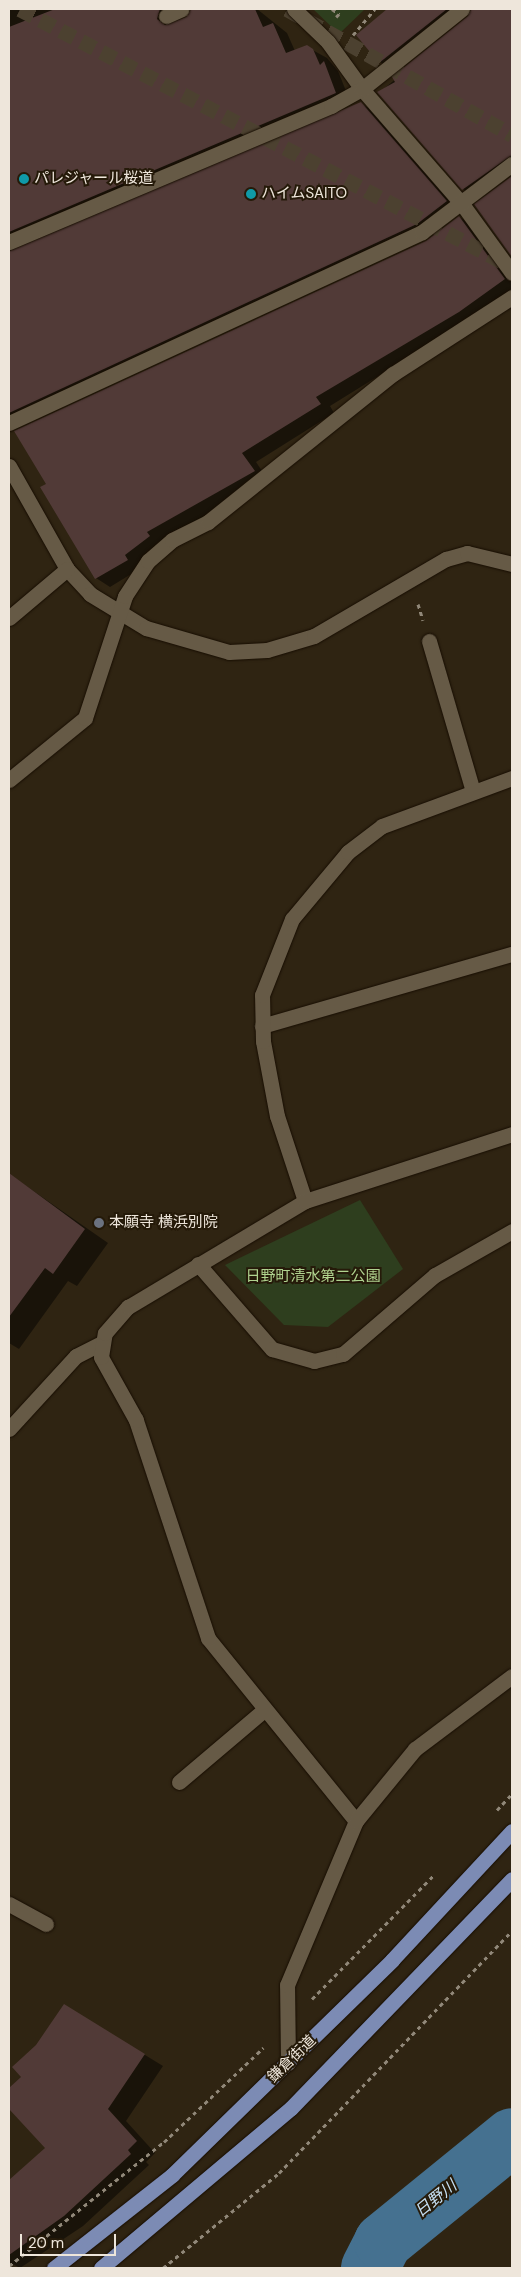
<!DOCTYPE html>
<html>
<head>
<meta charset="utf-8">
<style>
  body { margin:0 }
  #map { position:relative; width:521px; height:2277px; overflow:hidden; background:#2f2412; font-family:"DM Sans","Noto Sans JP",sans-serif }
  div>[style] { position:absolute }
  .green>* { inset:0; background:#2e3e1e }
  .shadow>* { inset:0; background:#0007 }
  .river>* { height:58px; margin:-29px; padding:0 29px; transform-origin:29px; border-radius:29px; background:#457190 }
  .building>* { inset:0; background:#513a37 }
  .major-tunnel>* { height:15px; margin-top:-7.5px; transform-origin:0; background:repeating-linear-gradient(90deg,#4c4130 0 15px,transparent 0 23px) }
  .path>* { height:3px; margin-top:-1.5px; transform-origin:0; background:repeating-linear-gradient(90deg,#918879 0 4px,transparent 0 8px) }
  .roads { filter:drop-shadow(0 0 1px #170d00) drop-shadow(0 0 1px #170d00) }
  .minor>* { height:15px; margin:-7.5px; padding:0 7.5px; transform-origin:7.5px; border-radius:7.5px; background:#665a46 }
  .major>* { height:15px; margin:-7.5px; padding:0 7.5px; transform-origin:7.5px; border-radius:7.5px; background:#7c8bb4 }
  .dots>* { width:14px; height:14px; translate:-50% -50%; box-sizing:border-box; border:2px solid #251a09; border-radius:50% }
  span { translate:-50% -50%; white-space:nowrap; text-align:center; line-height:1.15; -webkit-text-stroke:4px #251a09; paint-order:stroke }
  .poi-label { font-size:15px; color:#eee6db }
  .left { translate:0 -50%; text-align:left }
  .park-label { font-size:15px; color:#b0d38f }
  .street-label { font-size:15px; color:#eee6db }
  .water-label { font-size:16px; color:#c6e0f4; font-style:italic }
  .frame { position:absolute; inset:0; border:10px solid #eee6db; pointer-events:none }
  .scale { position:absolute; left:20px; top:2234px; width:96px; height:22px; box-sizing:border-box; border:2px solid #eee6db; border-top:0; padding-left:6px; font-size:15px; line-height:18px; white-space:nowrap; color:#eee6db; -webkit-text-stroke:4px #251a09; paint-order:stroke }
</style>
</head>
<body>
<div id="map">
  <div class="green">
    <i style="clip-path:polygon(313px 9px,365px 9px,339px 34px)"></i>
    <i style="clip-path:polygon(360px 1200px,403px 1269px,328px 1327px,284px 1325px,225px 1265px)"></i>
  </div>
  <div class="shadow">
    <i style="clip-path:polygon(evenodd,9px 9px,257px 9px,287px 33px,295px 51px,307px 47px,327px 58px,338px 71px,350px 101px,19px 241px,16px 251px,361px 104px,375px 112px,460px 210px,9px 417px,9px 9px,191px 10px,190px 16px,173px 24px,172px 18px,191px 10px)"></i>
    <i style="clip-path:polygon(389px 9px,512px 9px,512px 158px,501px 154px,512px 161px,477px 197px,463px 189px,379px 93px,469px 17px,470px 10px,395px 70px,380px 62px,358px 35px)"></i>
    <i style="clip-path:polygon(512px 177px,512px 256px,476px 205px)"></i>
    <i style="clip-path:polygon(459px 217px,474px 226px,512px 279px,512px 293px,330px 406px,334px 413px,256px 462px,268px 480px,141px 568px,110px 587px,96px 578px,427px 242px)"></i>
    <i style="clip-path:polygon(9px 1174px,108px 1243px,77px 1286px,68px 1281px,19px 1349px,9px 1343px)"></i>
    <i style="clip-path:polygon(83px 2017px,163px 2066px,126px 2121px,155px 2153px,146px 2162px,149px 2165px,83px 2226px,20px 2268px,9px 2262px,9px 2182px,47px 2148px,9px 2107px,9px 2090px)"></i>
  </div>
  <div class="river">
    <i style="left:370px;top:2268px;width:29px;rotate:-63deg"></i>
    <i style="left:383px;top:2242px;width:166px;rotate:-39.1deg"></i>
  </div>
  <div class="building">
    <i style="clip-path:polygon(55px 9px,160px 9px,157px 19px,165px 25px,186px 17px,191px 9px,255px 9px,263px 27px,273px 23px,286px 53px,307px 45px,313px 49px,320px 65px,324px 61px,336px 93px,9px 232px,9px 27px)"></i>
    <i style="clip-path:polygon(387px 9px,447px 9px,379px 63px,356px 35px)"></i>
    <i style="clip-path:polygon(471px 9px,512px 9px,512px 155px,462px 190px,377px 92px,395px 82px,392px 77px,468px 16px)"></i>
    <i style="clip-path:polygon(361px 102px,447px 201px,417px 224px,9px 413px,9px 251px)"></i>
    <i style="clip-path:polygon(512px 176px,512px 257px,474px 204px)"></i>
    <i style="clip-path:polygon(459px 216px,505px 279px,459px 312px,316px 397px,321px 404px,242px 453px,255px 471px,147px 532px,150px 536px,125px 555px,128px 560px,95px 579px,40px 487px,46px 484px,14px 431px,426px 241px)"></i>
    <i style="clip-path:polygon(9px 1173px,85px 1229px,53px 1274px,45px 1268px,9px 1317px)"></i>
    <i style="clip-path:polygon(64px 2004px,145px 2054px,108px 2109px,137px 2141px,128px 2150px,131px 2154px,64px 2216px,9px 2255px,9px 2180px,45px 2148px,9px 2109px,9px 2088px,21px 2077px,12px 2067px,36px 2045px)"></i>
  </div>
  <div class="major-tunnel">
    <i style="left:20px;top:9px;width:552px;rotate:27.63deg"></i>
    <i style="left:287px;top:9px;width:258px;rotate:29.2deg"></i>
  </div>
  <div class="path">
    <i style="left:332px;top:9px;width:9px;rotate:36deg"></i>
    <i style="left:339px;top:14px;width:4px;rotate:135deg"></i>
    <i style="left:353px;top:35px;width:34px;rotate:-50deg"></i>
    <i style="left:418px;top:604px;width:17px;rotate:73deg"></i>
    <i style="left:497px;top:1810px;width:22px;rotate:-47deg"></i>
    <i style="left:312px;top:1999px;width:175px;rotate:-45.5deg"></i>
    <i style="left:9px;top:2266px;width:198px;rotate:-38.7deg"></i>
    <i style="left:164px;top:2142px;width:137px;rotate:-43.5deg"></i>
    <i style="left:163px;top:2268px;width:150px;rotate:-39.3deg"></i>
    <i style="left:279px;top:2173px;width:336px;rotate:-46.1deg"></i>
  </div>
  <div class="roads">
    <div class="minor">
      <i style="left:294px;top:9px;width:47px;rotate:44.1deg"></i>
      <i style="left:328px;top:42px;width:58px;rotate:54.1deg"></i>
      <i style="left:362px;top:89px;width:152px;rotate:49deg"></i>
      <i style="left:462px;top:204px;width:85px;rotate:54.1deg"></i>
      <i style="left:166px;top:16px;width:17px;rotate:-24deg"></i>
      <i style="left:9px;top:242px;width:350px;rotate:-22.9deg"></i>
      <i style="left:331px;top:106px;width:35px;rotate:-29deg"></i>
      <i style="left:362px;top:89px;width:128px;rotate:-38.7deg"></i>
      <i style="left:9px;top:423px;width:455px;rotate:-24.8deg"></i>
      <i style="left:422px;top:232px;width:113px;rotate:-37.1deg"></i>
      <i style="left:9px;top:466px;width:118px;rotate:60.6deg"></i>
      <i style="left:67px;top:569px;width:34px;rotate:47deg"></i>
      <i style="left:90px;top:594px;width:66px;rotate:31.3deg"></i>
      <i style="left:146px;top:628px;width:86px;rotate:16.1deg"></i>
      <i style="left:229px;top:652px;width:38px;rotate:-3deg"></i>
      <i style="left:267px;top:650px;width:49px;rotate:-16.6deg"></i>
      <i style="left:314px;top:636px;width:153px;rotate:-30.3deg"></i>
      <i style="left:446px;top:559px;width:22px;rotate:-16deg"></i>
      <i style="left:467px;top:553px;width:46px;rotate:13.7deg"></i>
      <i style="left:9px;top:618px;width:76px;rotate:-40.2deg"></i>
      <i style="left:429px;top:641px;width:156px;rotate:73.7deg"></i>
      <i style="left:9px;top:780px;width:98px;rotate:-39.2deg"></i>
      <i style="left:85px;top:718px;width:128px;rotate:-71.8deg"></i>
      <i style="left:125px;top:596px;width:42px;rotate:-56.7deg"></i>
      <i style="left:148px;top:561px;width:32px;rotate:-41deg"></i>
      <i style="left:172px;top:540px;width:40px;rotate:-26.6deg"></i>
      <i style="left:208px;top:522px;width:237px;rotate:-38.7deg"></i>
      <i style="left:393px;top:374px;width:142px;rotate:-32.9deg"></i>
      <i style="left:262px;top:1026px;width:260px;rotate:-16.1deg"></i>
      <i style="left:305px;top:1201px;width:89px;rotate:-108.2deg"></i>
      <i style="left:277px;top:1116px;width:76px;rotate:-100.6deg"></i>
      <i style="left:263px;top:1041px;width:46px;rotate:-91.2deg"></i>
      <i style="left:262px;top:995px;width:82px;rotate:-68.5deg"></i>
      <i style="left:292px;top:919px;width:87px;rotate:-50.1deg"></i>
      <i style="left:348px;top:852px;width:43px;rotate:-37.4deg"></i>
      <i style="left:382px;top:826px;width:139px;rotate:-20.3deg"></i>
      <i style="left:198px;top:1264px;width:113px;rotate:49deg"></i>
      <i style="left:272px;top:1349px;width:44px;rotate:15.9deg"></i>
      <i style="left:314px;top:1361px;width:30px;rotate:-14deg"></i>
      <i style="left:343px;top:1354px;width:121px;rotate:-40.7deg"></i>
      <i style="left:435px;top:1275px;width:89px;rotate:-29.7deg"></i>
      <i style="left:9px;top:1429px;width:99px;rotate:-47.5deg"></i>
      <i style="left:76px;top:1356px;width:30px;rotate:-27deg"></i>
      <i style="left:179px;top:1782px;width:111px;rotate:-40.3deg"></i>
      <i style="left:356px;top:1821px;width:235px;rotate:-129deg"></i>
      <i style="left:208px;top:1638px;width:230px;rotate:-108.3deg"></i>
      <i style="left:136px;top:1420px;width:72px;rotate:-119.1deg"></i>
      <i style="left:101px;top:1357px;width:24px;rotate:-81deg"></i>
      <i style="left:105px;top:1333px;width:35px;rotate:-49deg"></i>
      <i style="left:128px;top:1307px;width:206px;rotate:-30.9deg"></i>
      <i style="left:305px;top:1201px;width:218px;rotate:-17.9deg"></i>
      <i style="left:9px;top:1904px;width:42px;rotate:28.4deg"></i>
      <i style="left:288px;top:2063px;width:78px;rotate:-90.7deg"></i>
      <i style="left:287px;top:1985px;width:178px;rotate:-67.2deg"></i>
      <i style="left:356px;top:1821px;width:93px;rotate:-50.7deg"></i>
      <i style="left:415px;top:1749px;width:121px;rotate:-37deg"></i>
    </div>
    <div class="major">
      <i style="left:54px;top:2268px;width:150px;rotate:-38.2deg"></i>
      <i style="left:172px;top:2175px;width:308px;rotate:-44.3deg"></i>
      <i style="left:392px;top:1960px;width:176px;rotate:-47.1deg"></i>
      <i style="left:101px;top:2268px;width:248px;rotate:-40.1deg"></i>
      <i style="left:291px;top:2108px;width:318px;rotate:-46deg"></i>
    </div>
  </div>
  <div class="dots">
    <i style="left:24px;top:179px;background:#0f9aa8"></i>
    <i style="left:251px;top:194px;background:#0f9aa8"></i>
    <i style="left:99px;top:1223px;background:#6b7280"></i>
  </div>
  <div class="poi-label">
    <span class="left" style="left:34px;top:179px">パレジャール桜道</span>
    <span class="left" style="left:261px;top:194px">ハイムSAITO</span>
    <span class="left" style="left:109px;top:1223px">本願寺 横浜別院</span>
  </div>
  <div class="park-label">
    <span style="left:313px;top:1277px">日野町清水第二公園</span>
  </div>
  <div class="street-label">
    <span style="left:292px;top:2059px;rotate:-44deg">鎌倉街道</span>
  </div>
  <div class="water-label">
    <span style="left:436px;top:2199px;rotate:-39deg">日野川</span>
  </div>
  <div class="frame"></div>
  <div class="scale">20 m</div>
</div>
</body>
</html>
